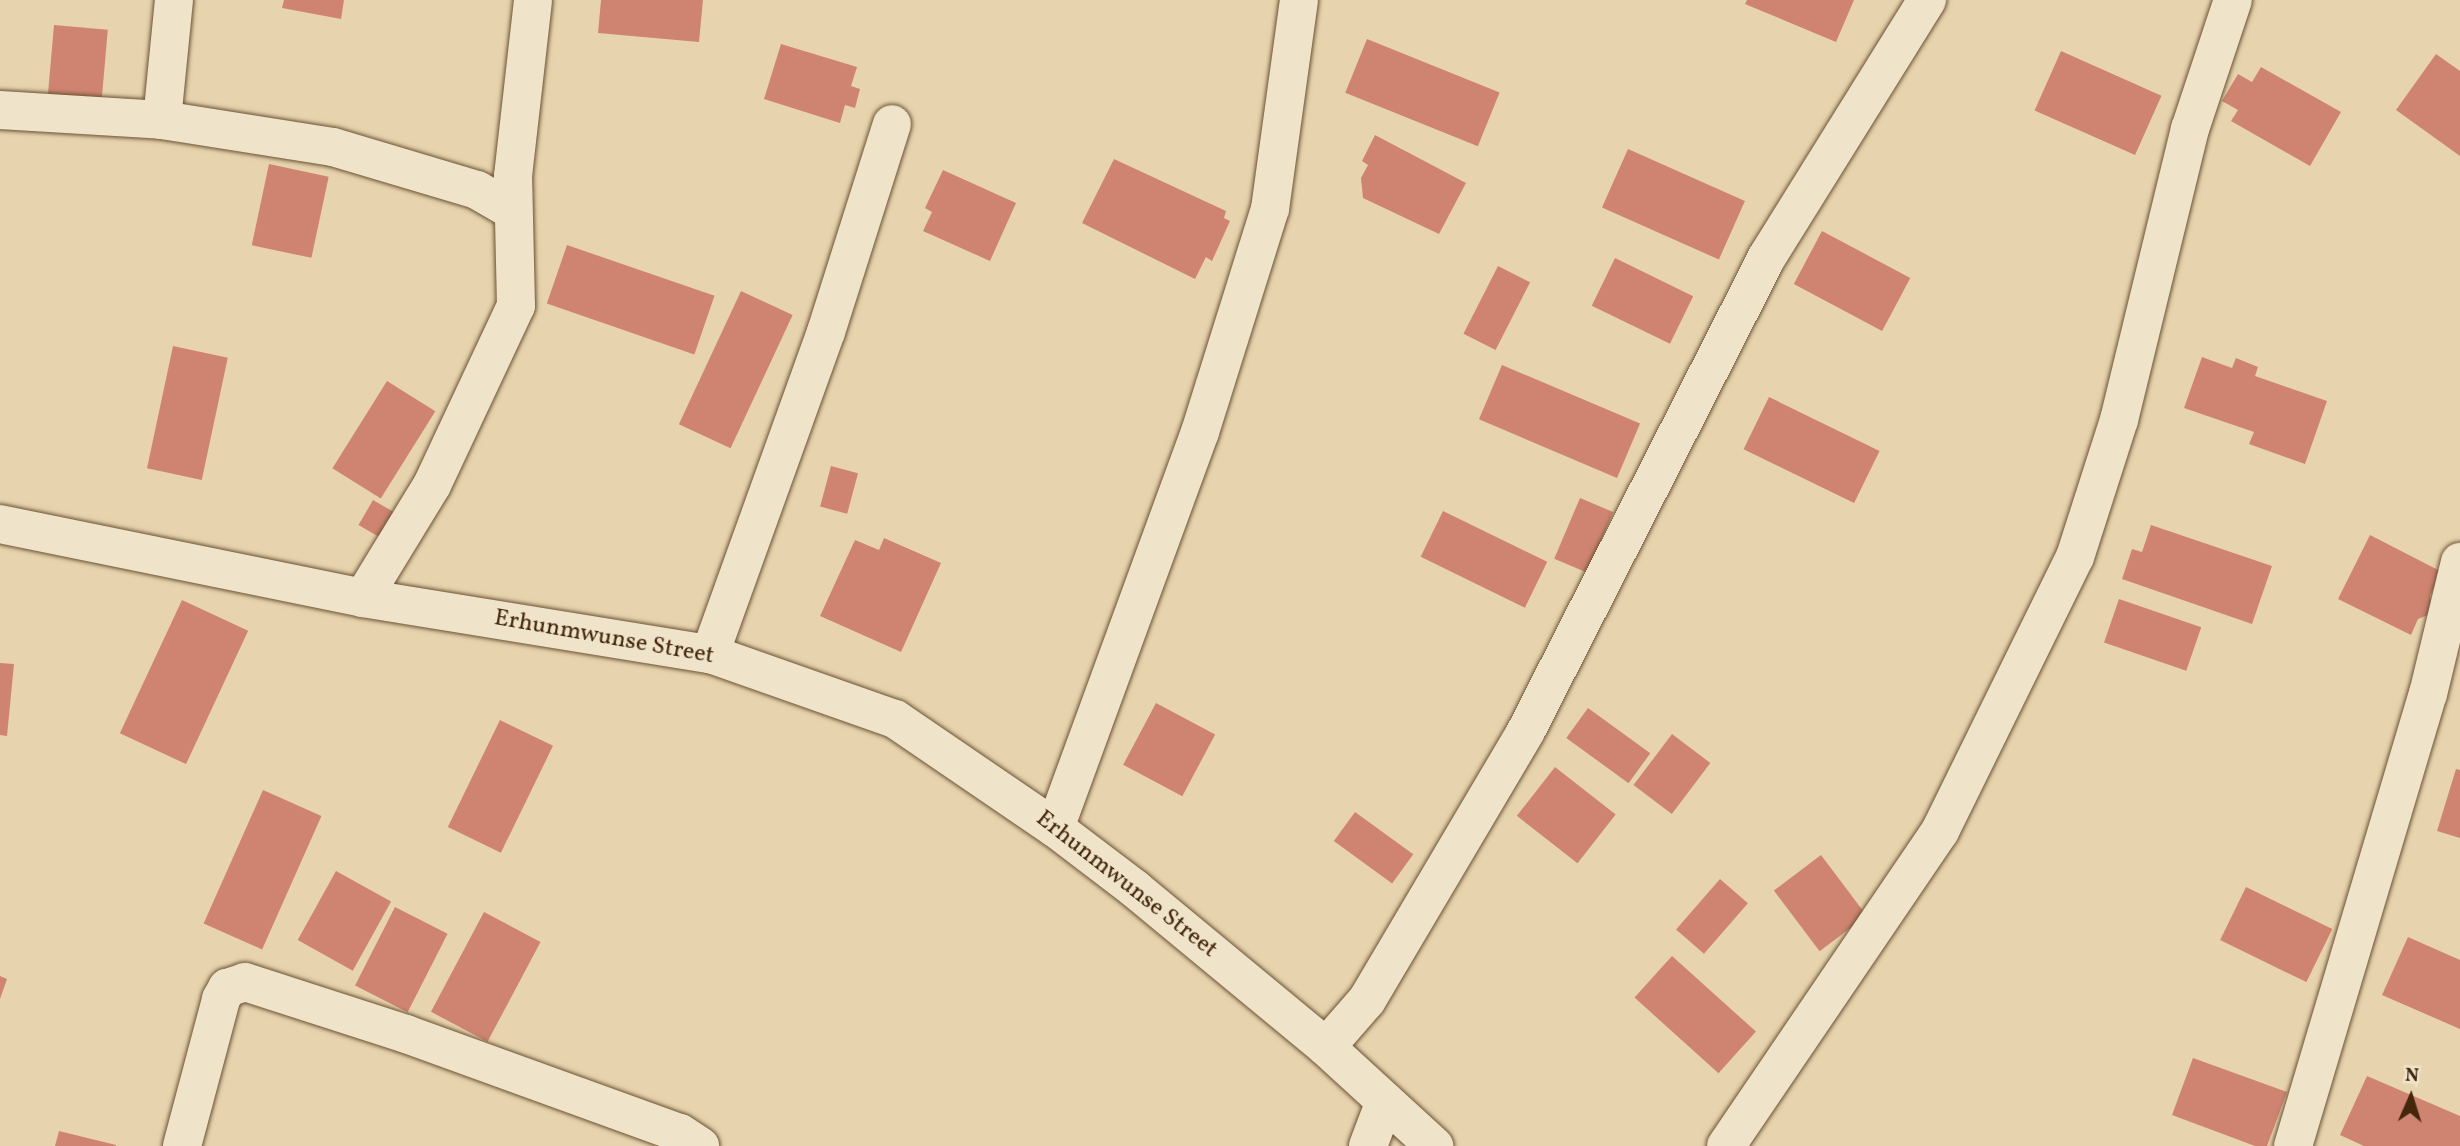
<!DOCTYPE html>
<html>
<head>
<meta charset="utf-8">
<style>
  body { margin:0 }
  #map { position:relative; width:2460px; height:1146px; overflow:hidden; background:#e7d4ae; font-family:Vollkorn,serif }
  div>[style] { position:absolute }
  .building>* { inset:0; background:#cf8471; transform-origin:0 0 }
  .roads { filter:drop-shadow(0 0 2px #6c5234) drop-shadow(0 0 2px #6c5234) }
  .minor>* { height:38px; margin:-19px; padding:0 19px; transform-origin:19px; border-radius:19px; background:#efe3ca }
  span { translate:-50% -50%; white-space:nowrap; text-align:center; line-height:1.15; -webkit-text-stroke:7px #efe3ca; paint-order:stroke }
  .street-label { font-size:24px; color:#43270c }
  .north { position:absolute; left:2376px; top:1062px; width:70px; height:70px; -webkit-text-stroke:5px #efe3ca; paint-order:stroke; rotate:3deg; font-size:19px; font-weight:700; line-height:28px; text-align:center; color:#43270c }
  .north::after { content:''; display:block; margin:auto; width:24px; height:32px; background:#43270c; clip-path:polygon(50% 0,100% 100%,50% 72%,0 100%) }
</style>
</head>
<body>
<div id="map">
  <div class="building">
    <i style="clip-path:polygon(284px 0,344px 0,341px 19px,282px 8px)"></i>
    <i style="clip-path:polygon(601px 0,703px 0,699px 42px,598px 33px)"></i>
    <i style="clip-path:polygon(1747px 0,1854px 0,1836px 42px,1745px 4px)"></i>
    <i style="left:54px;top:25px;width:54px;height:72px;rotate:5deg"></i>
    <i style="left:1367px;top:39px;width:143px;height:58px;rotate:22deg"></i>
    <i style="clip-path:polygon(781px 44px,857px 67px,851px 86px,860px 89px,855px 108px,845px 105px,840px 123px,764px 99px)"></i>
    <i style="left:2061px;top:51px;width:110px;height:65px;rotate:24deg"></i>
    <i style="clip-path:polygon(2436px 54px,2460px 71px,2460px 156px,2396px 110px)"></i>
    <i style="clip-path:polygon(2261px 67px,2341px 112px,2310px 166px,2231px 121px,2238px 110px,2222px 101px,2238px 74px,2252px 82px)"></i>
    <i style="clip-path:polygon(1375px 135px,1466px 183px,1439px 234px,1363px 198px,1361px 178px,1368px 165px,1362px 161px)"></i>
    <i style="left:1628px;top:149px;width:128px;height:64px;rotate:24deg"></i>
    <i style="clip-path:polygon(1114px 159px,1226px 211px,1224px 218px,1230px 221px,1212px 261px,1206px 257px,1195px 279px,1082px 223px)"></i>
    <i style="left:269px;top:164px;width:61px;height:83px;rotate:12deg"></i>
    <i style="clip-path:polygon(943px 170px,1016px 203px,990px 261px,923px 231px,932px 212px,925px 208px)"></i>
    <i style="left:1822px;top:231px;width:100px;height:60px;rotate:28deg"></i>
    <i style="left:567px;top:245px;width:156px;height:62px;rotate:19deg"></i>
    <i style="left:1615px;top:258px;width:87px;height:53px;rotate:26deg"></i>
    <i style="left:1498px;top:266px;width:36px;height:76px;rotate:27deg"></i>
    <i style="left:741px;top:291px;width:57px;height:147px;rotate:25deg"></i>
    <i style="left:173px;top:346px;width:56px;height:125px;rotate:12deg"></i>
    <i style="clip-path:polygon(2202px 357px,2232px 368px,2236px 358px,2258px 367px,2255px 376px,2327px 401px,2305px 464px,2249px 444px,2254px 432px,2184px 408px)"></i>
    <i style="left:1502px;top:365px;width:150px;height:59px;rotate:23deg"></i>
    <i style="left:387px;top:381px;width:57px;height:103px;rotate:32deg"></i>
    <i style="left:1769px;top:397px;width:123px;height:58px;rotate:26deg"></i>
    <i style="left:831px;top:466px;width:28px;height:42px;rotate:15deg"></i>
    <i style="left:1580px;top:498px;width:36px;height:66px;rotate:23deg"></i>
    <i style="left:373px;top:500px;width:30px;height:29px;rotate:30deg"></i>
    <i style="left:1443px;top:511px;width:116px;height:51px;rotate:26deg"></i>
    <i style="clip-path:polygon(2151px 525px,2272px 566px,2252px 624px,2122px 579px,2132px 549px,2142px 552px)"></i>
    <i style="clip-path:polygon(2370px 535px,2442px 572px,2430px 596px,2433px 613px,2418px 619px,2411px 635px,2338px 599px)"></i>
    <i style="clip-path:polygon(884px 538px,941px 563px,901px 652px,820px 616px,855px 540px,879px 550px)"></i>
    <i style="left:2119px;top:599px;width:87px;height:46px;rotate:19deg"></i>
    <i style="left:182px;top:600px;width:73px;height:147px;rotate:25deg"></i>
    <i style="clip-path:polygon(0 663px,14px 664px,7px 736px,0 735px)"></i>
    <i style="left:1156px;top:703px;width:67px;height:70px;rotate:28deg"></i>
    <i style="left:1588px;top:708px;width:77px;height:37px;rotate:36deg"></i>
    <i style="left:500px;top:720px;width:59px;height:119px;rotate:26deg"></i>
    <i style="left:1672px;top:734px;width:48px;height:64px;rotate:37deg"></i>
    <i style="left:1555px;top:767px;width:77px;height:62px;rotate:38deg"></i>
    <i style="clip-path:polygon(2456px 769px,2460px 770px,2460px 838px,2437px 831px)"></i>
    <i style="left:263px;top:790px;width:64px;height:146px;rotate:24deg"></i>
    <i style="left:1355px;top:812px;width:72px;height:36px;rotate:36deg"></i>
    <i style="left:1821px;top:855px;width:76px;height:59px;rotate:53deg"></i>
    <i style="left:336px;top:871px;width:63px;height:79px;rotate:29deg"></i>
    <i style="left:1720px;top:879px;width:37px;height:67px;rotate:41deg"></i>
    <i style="left:2246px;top:887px;width:96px;height:59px;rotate:26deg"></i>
    <i style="left:395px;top:907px;width:59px;height:88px;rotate:27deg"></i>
    <i style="left:484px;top:912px;width:64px;height:113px;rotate:28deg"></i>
    <i style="clip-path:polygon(2408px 937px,2460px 960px,2460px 1029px,2382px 995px)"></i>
    <i style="left:1672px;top:956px;width:113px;height:56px;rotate:42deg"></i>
    <i style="clip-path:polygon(0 976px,7px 979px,0 999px)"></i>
    <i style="clip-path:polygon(2193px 1058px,2287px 1092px,2267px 1146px,2255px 1146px,2172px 1115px)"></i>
    <i style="clip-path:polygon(2367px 1076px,2460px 1116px,2460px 1146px,2364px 1146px,2340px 1135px)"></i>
    <i style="clip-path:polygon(59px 1131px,116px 1145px,116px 1146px,55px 1146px)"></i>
  </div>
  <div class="roads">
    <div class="minor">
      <i style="left:0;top:110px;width:162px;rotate:3.5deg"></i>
      <i style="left:162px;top:120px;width:173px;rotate:9deg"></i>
      <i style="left:333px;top:147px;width:150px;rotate:16.6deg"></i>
      <i style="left:477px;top:190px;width:42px;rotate:30.3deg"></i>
      <i style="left:162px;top:120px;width:121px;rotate:-84.3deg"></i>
      <i style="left:0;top:524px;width:370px;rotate:11.5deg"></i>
      <i style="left:363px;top:598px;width:351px;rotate:9.2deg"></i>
      <i style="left:710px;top:654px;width:196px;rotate:19.4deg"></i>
      <i style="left:895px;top:719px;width:194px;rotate:34.3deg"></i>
      <i style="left:1055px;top:828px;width:101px;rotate:37.3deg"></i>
      <i style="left:1135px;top:889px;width:248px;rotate:39.6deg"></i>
      <i style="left:1326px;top:1047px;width:147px;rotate:42.5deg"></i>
      <i style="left:363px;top:598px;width:132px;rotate:-58.6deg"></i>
      <i style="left:432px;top:485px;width:198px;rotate:-64.9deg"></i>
      <i style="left:516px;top:306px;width:130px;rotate:-91.3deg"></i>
      <i style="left:513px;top:176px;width:177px;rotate:-83.5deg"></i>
      <i style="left:710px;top:654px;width:342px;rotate:-70.2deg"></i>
      <i style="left:826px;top:332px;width:218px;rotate:-72.4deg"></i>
      <i style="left:1055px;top:828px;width:422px;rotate:-69.9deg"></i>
      <i style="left:1200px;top:432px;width:234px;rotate:-72.6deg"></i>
      <i style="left:1270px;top:209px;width:211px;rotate:-82.1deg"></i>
      <i style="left:1326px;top:1047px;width:62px;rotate:-48.9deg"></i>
      <i style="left:1367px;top:1000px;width:312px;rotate:-59.4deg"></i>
      <i style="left:1526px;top:731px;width:532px;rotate:-63.05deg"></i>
      <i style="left:1767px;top:257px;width:303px;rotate:-58.1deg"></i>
      <i style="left:182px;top:1146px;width:152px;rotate:-75.1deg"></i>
      <i style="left:221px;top:999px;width:13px;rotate:-61deg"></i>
      <i style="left:227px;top:988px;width:19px;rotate:-18deg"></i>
      <i style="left:245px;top:982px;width:169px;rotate:17.9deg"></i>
      <i style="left:406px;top:1034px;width:291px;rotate:19.9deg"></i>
      <i style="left:680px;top:1133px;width:24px;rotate:33deg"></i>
      <i style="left:1368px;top:1146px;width:48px;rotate:-69.3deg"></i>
      <i style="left:1726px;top:1146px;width:381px;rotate:-55.8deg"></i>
      <i style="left:1940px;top:831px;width:305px;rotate:-63.8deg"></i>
      <i style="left:2075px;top:557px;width:144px;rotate:-72.2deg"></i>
      <i style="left:2119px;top:420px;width:300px;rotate:-76.3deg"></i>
      <i style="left:2190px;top:129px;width:136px;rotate:-71.6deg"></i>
      <i style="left:2293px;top:1146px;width:472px;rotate:-73.4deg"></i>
      <i style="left:2428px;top:694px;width:136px;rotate:-76.4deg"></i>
    </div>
  </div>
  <div class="street-label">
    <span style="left:604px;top:638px;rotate:10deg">Erhunmwunse Street</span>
    <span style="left:1126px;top:885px;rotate:38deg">Erhunmwunse Street</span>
  </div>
  <div class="north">N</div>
</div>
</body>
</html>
